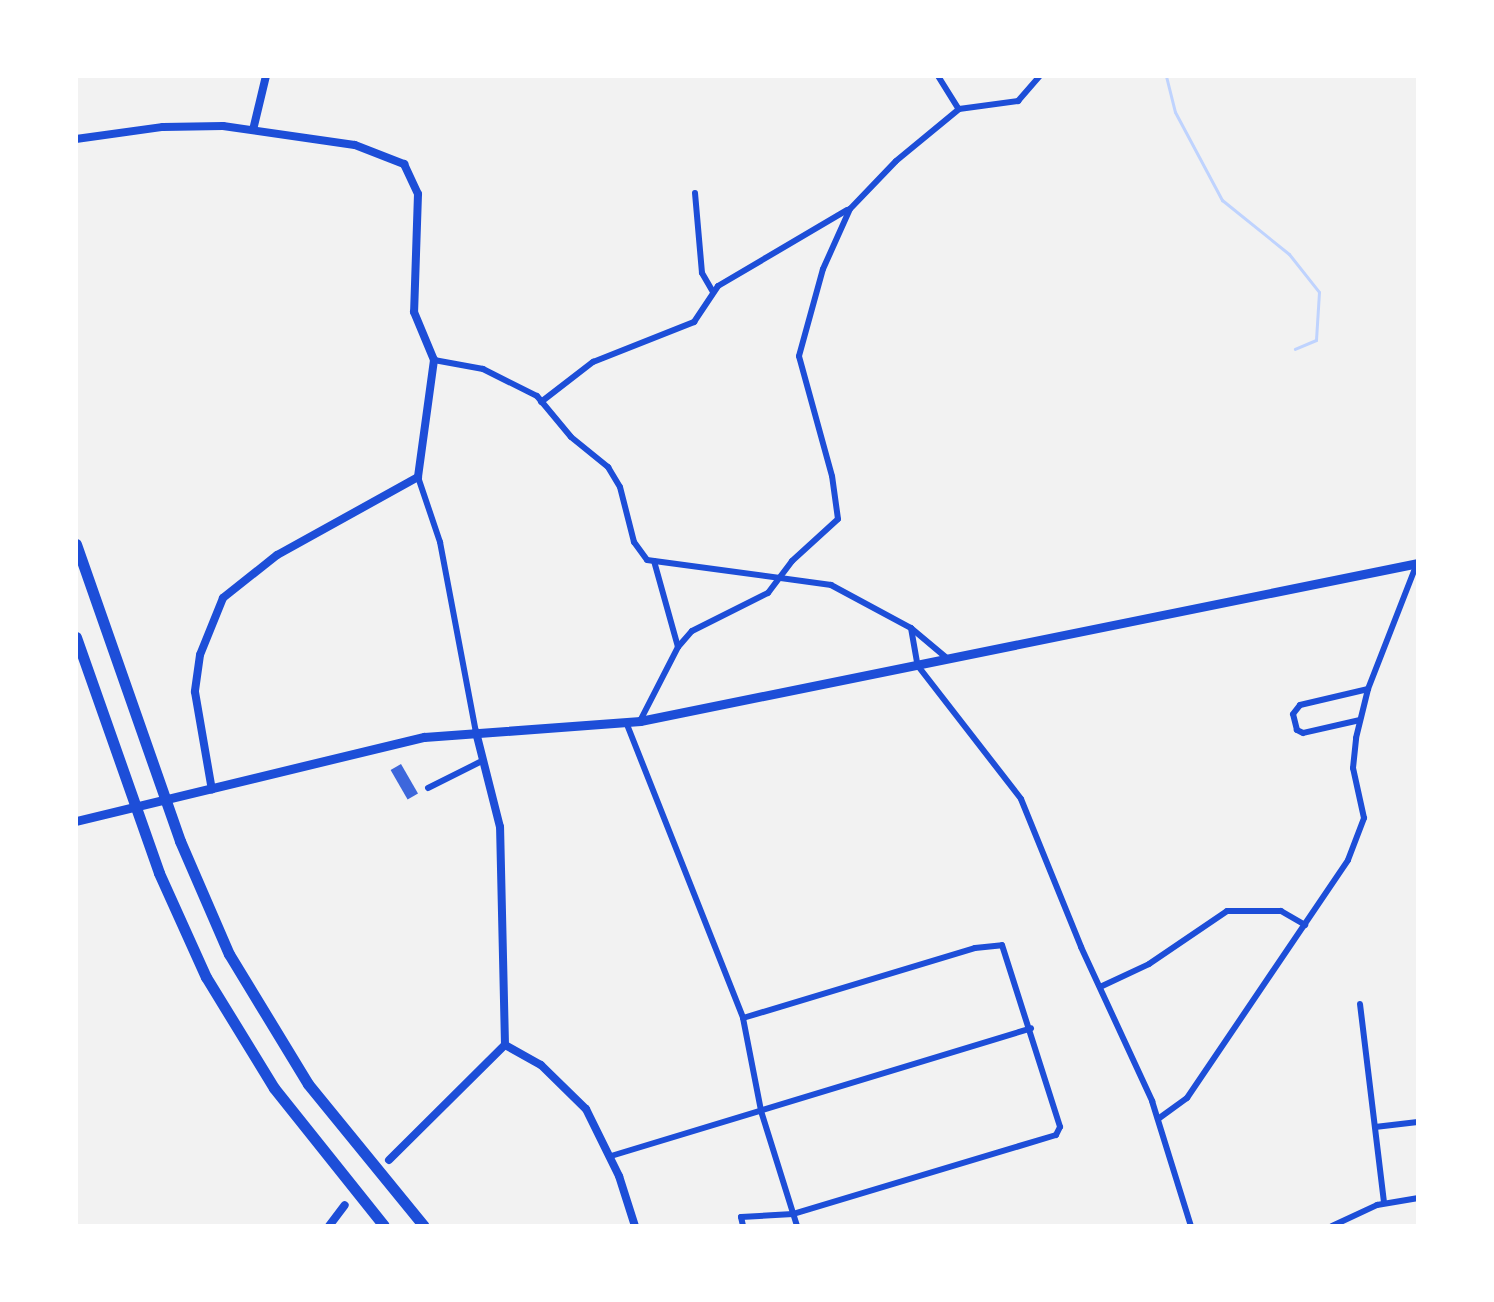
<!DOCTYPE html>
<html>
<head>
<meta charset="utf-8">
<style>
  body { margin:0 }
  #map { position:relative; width:1494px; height:1302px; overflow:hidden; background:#f2f2f2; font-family:"IBM Plex Sans",sans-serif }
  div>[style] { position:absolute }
  .stream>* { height:3px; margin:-1.5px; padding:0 1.5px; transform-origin:1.5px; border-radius:1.5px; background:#bfd3fe }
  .building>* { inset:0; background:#3d67dc; transform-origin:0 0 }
  .minor>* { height:6px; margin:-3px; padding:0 3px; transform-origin:3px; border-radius:3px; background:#1d4ed8 }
  .tertiary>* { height:8px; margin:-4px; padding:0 4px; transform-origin:4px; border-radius:4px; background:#1d4ed8 }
  .secondary>* { height:9px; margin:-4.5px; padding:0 4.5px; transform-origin:4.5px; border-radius:4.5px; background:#1d4ed8 }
  .motorway>* { height:11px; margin:-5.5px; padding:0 5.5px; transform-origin:5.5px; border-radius:5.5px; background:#1d4ed8 }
  span { translate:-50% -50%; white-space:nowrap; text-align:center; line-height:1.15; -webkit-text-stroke:8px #fff; paint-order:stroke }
  .frame { position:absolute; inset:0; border:78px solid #fff; pointer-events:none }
</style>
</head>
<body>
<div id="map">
  <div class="stream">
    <i style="left:1166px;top:76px;width:37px;rotate:76deg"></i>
    <i style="left:1175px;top:112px;width:100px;rotate:61.9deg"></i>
    <i style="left:1222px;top:200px;width:86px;rotate:38.9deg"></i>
    <i style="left:1289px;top:254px;width:48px;rotate:51.7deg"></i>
    <i style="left:1319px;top:292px;width:48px;rotate:93.6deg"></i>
    <i style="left:1316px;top:340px;width:23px;rotate:157deg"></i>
  </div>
  <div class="building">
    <i style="left:401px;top:764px;width:34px;height:12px;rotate:60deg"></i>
  </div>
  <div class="minor">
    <i style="left:938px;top:76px;width:39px;rotate:58deg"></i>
    <i style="left:959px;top:109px;width:60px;rotate:-7.7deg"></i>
    <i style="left:1018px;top:101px;width:33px;rotate:-49deg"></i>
    <i style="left:695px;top:193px;width:80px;rotate:85deg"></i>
    <i style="left:702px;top:273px;width:22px;rotate:60deg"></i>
    <i style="left:434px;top:360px;width:50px;rotate:10.4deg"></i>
    <i style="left:483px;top:369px;width:60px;rotate:26.6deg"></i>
    <i style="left:537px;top:396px;width:53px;rotate:50.3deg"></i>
    <i style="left:571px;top:437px;width:48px;rotate:39deg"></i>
    <i style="left:608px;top:467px;width:23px;rotate:59deg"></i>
    <i style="left:620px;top:487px;width:57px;rotate:75.7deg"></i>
    <i style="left:634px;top:542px;width:22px;rotate:54deg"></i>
    <i style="left:647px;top:560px;width:186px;rotate:7.7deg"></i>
    <i style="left:831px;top:585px;width:91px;rotate:28.3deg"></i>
    <i style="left:911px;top:628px;width:48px;rotate:40deg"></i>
    <i style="left:541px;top:402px;width:66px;rotate:-37.6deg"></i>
    <i style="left:593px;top:362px;width:109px;rotate:-21.6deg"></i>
    <i style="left:694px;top:322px;width:43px;rotate:-56.3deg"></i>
    <i style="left:718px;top:286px;width:150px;rotate:-30.5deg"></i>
    <i style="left:418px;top:477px;width:69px;rotate:71.3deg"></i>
    <i style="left:440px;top:542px;width:193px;rotate:79.3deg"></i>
    <i style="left:654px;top:561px;width:89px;rotate:74.4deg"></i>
    <i style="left:911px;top:628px;width:39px;rotate:80deg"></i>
    <i style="left:918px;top:666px;width:168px;rotate:52.2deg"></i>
    <i style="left:1021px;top:799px;width:160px;rotate:67.9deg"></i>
    <i style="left:1081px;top:947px;width:170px;rotate:65.2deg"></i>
    <i style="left:1152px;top:1101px;width:131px;rotate:72.7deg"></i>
    <i style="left:1360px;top:720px;width:58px;rotate:167.2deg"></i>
    <i style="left:1303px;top:733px;width:7px;rotate:-153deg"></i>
    <i style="left:1297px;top:730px;width:16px;rotate:-104deg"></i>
    <i style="left:1293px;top:714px;width:11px;rotate:-52deg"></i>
    <i style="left:1300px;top:705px;width:70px;rotate:-13.2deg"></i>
    <i style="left:640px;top:721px;width:83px;rotate:-62.8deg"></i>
    <i style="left:678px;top:647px;width:21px;rotate:-49deg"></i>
    <i style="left:692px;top:631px;width:85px;rotate:-26.6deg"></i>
    <i style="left:768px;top:593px;width:40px;rotate:-53deg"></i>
    <i style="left:792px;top:561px;width:62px;rotate:-42.4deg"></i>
    <i style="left:838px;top:519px;width:43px;rotate:-97.9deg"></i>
    <i style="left:832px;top:476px;width:124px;rotate:-105.4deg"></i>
    <i style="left:799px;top:356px;width:90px;rotate:-74.6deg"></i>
    <i style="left:823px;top:269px;width:66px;rotate:-65.8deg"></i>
    <i style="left:850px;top:209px;width:66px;rotate:-46.2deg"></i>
    <i style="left:896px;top:161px;width:82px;rotate:-39.5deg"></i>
    <i style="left:626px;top:722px;width:318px;rotate:68.4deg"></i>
    <i style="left:743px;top:1018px;width:95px;rotate:79deg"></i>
    <i style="left:761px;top:1111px;width:121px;rotate:72.6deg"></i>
    <i style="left:428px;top:788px;width:58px;rotate:-26.6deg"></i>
    <i style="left:1100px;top:987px;width:54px;rotate:-25.1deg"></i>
    <i style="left:1149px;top:964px;width:94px;rotate:-34.2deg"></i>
    <i style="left:1227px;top:911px;width:54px"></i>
    <i style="left:1281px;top:911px;width:28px;rotate:30deg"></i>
    <i style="left:1360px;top:1004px;width:200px;rotate:83.1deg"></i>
    <i style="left:743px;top:1018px;width:242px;rotate:-16.8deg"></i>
    <i style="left:975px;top:948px;width:27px;rotate:-6deg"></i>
    <i style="left:1002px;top:945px;width:191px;rotate:72.3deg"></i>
    <i style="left:1060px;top:1127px;width:9px;rotate:117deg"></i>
    <i style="left:1056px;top:1135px;width:275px;rotate:163.3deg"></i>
    <i style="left:793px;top:1214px;width:52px;rotate:176.7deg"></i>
    <i style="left:741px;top:1217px;width:9px;rotate:77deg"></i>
    <i style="left:1158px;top:1119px;width:36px;rotate:-36deg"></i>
    <i style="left:1187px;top:1098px;width:287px;rotate:-55.9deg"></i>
    <i style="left:1348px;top:860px;width:45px;rotate:-69.1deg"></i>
    <i style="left:1364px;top:818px;width:51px;rotate:-102.4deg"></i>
    <i style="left:1353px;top:768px;width:30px;rotate:-84deg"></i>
    <i style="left:1356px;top:738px;width:50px;rotate:-76.2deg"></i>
    <i style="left:1368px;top:689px;width:135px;rotate:-68.7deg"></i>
    <i style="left:1375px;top:1127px;width:43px;rotate:-6.6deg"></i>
    <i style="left:611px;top:1156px;width:439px;rotate:-16.9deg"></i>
    <i style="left:1332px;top:1226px;width:50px;rotate:-25deg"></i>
    <i style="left:1377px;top:1205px;width:42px;rotate:-9.7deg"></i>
  </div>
  <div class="tertiary">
    <i style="left:253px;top:130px;width:56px;rotate:-76.5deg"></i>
    <i style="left:76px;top:139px;width:88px;rotate:-7.9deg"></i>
    <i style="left:163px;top:127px;width:60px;rotate:-1deg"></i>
    <i style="left:223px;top:126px;width:133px;rotate:8.2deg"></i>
    <i style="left:355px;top:145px;width:53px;rotate:21.2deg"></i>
    <i style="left:404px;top:164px;width:33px;rotate:65deg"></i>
    <i style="left:418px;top:194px;width:118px;rotate:91.9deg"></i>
    <i style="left:414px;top:312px;width:52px;rotate:67.4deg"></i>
    <i style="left:434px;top:360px;width:118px;rotate:97.8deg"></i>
    <i style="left:418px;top:477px;width:161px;rotate:151deg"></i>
    <i style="left:277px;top:555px;width:69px;rotate:141.5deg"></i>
    <i style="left:223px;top:598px;width:61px;rotate:112deg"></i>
    <i style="left:200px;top:655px;width:37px;rotate:98deg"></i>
    <i style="left:195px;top:692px;width:99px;rotate:80.2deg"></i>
    <i style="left:505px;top:1045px;width:41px;rotate:29.1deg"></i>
    <i style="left:541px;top:1065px;width:63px;rotate:44.4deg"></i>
    <i style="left:586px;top:1109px;width:75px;rotate:63.8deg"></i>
    <i style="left:619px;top:1176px;width:52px;rotate:72.3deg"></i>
    <i style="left:389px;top:1160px;width:163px;rotate:-44.8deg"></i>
    <i style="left:505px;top:1045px;width:218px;rotate:-91.3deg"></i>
    <i style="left:500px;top:827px;width:98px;rotate:-104.2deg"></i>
    <i style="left:329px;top:1226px;width:26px;rotate:-53deg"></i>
  </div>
  <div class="secondary">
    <i style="left:76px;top:821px;width:358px;rotate:-13.6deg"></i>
    <i style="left:424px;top:737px;width:217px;rotate:-4.2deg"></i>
    <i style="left:640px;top:721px;width:794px;rotate:-11.48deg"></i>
  </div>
  <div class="motorway">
    <i style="left:76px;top:544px;width:315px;rotate:70.7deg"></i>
    <i style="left:180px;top:841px;width:123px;rotate:66.6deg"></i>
    <i style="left:229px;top:954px;width:152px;rotate:58.7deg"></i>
    <i style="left:308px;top:1084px;width:183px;rotate:50.8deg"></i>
    <i style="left:76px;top:637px;width:250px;rotate:70.6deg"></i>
    <i style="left:159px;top:873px;width:114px;rotate:65.7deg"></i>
    <i style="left:206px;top:977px;width:130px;rotate:58.5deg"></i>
    <i style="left:274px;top:1088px;width:176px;rotate:51.4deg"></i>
  </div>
  <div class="frame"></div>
</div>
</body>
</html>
